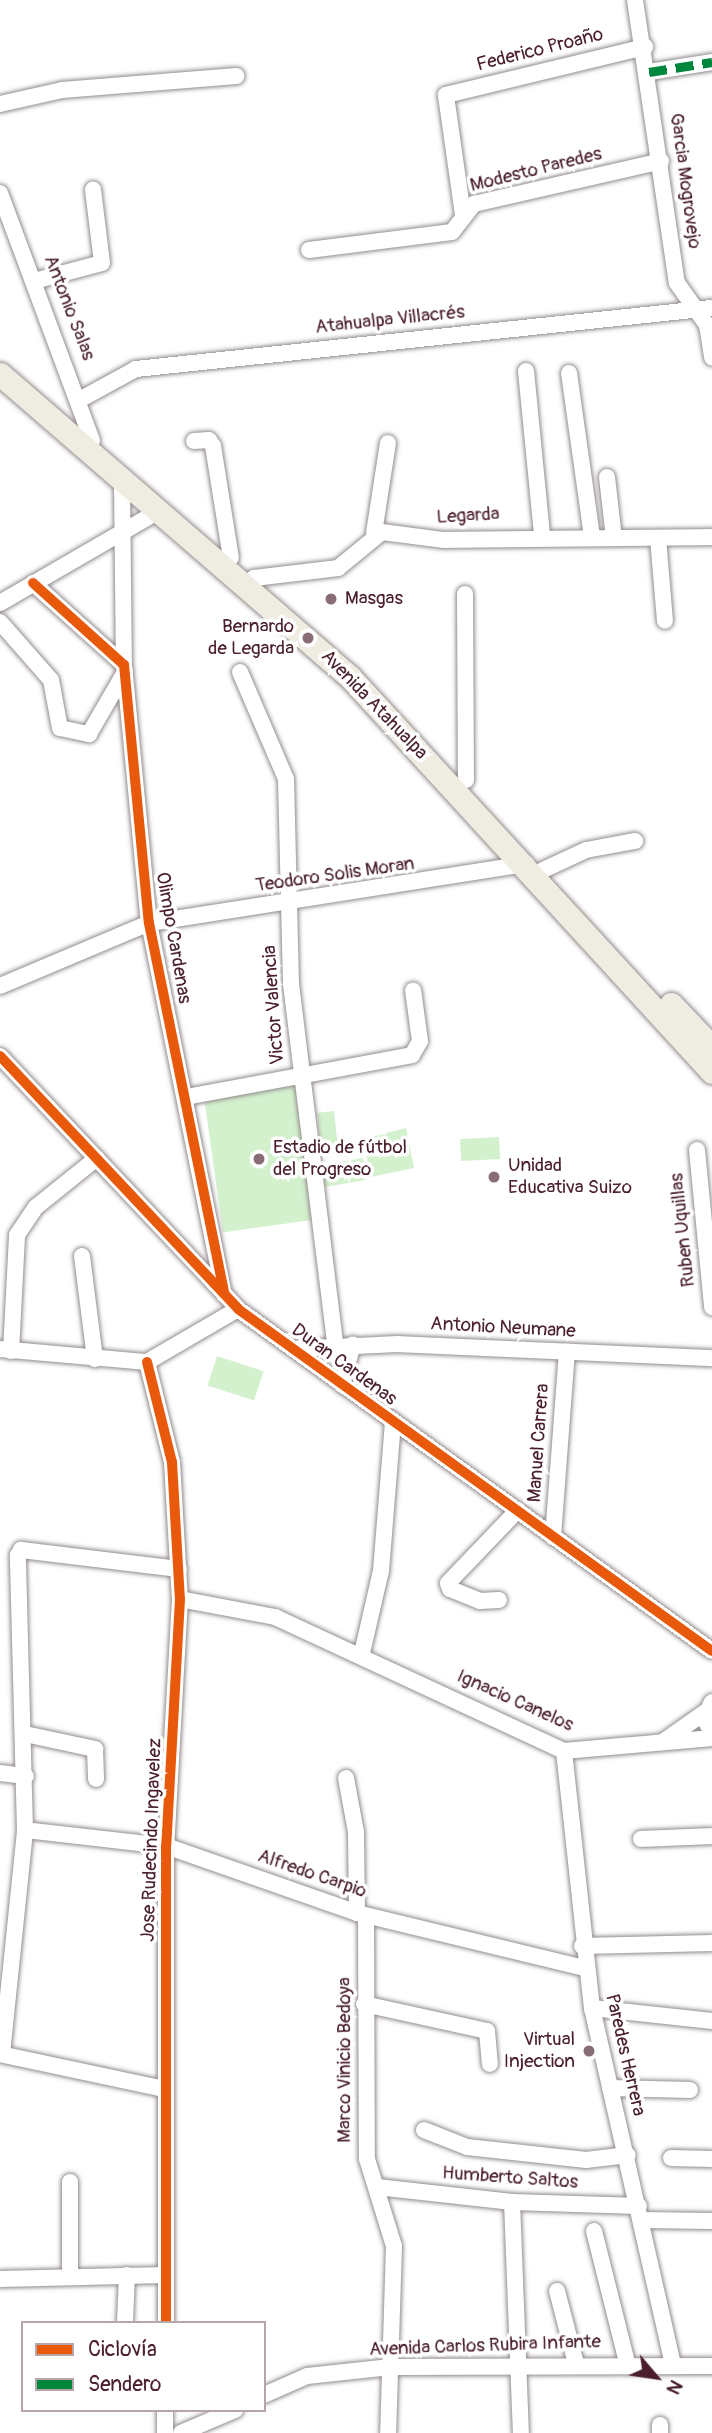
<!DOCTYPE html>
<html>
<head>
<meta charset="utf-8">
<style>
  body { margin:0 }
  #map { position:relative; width:712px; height:2433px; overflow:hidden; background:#fff; font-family:Pangolin,sans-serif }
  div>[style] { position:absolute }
  .green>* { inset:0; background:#d4f1ce; transform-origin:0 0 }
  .roads { filter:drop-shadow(0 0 2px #948c8e) drop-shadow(0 0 2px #948c8e) }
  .minor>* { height:16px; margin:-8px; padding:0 8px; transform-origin:8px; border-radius:8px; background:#fff }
  .highway>* { height:23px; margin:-11.5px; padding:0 11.5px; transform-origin:11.5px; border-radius:11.5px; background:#efede1 }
  .quiet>* { height:9px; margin-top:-4.5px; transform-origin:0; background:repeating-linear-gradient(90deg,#00873e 0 18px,transparent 0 27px) }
  .cycleway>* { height:10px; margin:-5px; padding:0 5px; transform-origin:5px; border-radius:5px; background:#e8590c }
  .dots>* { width:19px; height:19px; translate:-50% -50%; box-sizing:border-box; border:4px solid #fff; border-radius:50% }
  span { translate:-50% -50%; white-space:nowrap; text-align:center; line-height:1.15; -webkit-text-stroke:7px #fff; paint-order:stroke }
  .street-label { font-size:19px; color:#4a1f2b }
  .poi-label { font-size:19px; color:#4a1f2b }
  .left { translate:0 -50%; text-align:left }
  .right { translate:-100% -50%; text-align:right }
  .legend { position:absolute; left:21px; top:2321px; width:245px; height:91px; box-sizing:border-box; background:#fff; border:2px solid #b7a5aa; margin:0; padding:9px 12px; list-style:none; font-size:21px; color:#4a1f2b }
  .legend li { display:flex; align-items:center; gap:14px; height:35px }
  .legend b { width:35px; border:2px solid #b7a5aa }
  .north { position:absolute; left:621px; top:2342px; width:70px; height:70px; -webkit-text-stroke:5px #fff; paint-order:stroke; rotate:119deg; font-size:19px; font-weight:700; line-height:28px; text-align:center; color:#4a1f2b }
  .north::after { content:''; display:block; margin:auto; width:24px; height:32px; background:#4a1f2b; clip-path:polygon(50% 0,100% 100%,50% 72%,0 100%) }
</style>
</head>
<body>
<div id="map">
  <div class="green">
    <i style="left:295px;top:1084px;width:137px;height:92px;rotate:82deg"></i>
    <i style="left:334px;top:1111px;width:41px;height:17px;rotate:84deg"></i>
    <i style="clip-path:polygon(406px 1128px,414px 1168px,371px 1177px,363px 1139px,385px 1134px,388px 1149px,386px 1133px)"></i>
    <i style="left:499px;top:1137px;width:22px;height:39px;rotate:87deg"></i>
    <i style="left:363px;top:1158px;width:22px;height:42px;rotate:80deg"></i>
    <i style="left:217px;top:1356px;width:49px;height:31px;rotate:18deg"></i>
  </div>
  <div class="roads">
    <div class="minor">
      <i style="left:635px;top:0;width:286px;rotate:81.6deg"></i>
      <i style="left:677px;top:283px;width:52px;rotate:54.5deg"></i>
      <i style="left:707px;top:325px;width:33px;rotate:81deg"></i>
      <i style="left:649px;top:72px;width:64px;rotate:-9deg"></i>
      <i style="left:0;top:104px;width:64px;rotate:-12.7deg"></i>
      <i style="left:62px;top:90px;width:175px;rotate:-4.6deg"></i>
      <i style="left:0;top:193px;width:264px;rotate:69.6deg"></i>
      <i style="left:463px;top:215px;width:121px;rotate:-98.1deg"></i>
      <i style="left:446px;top:95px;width:205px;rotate:-13.6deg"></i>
      <i style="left:309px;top:250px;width:144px;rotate:-7.2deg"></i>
      <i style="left:452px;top:232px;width:36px;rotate:-52deg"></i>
      <i style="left:474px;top:204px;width:192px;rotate:-12.9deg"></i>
      <i style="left:38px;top:280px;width:66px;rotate:-14.9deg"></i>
      <i style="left:102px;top:263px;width:74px;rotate:-97deg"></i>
      <i style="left:526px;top:371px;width:165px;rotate:84.4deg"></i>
      <i style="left:569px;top:373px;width:165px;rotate:82deg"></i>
      <i style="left:81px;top:399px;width:63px;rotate:-28.6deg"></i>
      <i style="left:136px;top:369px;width:579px;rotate:-6.05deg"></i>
      <i style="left:194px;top:441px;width:15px;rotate:-4deg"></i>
      <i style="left:209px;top:440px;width:7px;rotate:56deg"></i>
      <i style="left:213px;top:446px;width:113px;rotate:80.9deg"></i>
      <i style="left:607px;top:477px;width:61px;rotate:83.5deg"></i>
      <i style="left:122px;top:483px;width:182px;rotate:89.4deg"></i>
      <i style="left:374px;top:533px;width:91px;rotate:-81.2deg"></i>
      <i style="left:658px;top:538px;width:83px;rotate:85.2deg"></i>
      <i style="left:33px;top:583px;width:122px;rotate:42deg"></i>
      <i style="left:124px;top:665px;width:259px;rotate:84.5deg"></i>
      <i style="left:149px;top:923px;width:379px;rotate:78.6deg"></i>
      <i style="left:244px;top:586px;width:13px;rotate:-39deg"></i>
      <i style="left:254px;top:578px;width:85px;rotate:-6.8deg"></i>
      <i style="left:338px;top:568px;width:57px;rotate:-39.3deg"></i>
      <i style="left:382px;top:532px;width:63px;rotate:7.4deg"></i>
      <i style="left:444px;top:540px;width:268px;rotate:-0.6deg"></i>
      <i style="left:465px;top:594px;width:186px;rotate:89.7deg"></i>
      <i style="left:0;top:603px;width:179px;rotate:-30.1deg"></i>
      <i style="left:0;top:622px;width:77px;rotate:48.7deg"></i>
      <i style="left:51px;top:680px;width:49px;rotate:79.4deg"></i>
      <i style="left:60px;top:728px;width:30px;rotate:12deg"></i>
      <i style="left:89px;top:734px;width:72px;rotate:-59.9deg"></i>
      <i style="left:240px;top:672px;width:116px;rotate:66.7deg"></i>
      <i style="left:286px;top:779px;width:205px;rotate:88.6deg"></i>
      <i style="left:291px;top:984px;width:363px;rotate:83deg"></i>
      <i style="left:543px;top:870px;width:47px;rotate:-24.9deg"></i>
      <i style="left:586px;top:850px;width:50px;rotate:-10.4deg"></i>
      <i style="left:0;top:986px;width:162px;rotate:-22.9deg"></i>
      <i style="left:149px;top:923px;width:382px;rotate:-8.9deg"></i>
      <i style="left:0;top:1056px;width:347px;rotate:46.7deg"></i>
      <i style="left:238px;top:1309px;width:584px;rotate:35.81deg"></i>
      <i style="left:186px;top:1097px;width:230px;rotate:-10.5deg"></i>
      <i style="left:412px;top:1055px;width:16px;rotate:-60deg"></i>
      <i style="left:420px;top:1041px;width:51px;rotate:-97.8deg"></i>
      <i style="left:697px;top:1150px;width:158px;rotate:84.5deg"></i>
      <i style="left:82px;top:1256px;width:104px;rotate:82.8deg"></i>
      <i style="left:0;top:1349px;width:148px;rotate:5.1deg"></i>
      <i style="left:147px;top:1362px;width:105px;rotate:-30.2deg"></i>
      <i style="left:293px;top:1349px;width:105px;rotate:-2.7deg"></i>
      <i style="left:398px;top:1344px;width:314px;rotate:2.6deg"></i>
      <i style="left:11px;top:1351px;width:116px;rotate:-87deg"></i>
      <i style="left:17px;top:1235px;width:34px;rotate:-56deg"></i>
      <i style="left:36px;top:1207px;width:78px;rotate:-38.8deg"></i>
      <i style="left:147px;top:1362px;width:103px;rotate:76deg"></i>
      <i style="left:172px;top:1462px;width:137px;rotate:86.7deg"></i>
      <i style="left:180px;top:1599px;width:247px;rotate:93.2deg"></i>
      <i style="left:166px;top:1846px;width:477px;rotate:90deg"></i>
      <i style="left:342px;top:1385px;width:42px;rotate:-75deg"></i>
      <i style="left:553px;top:1537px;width:186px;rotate:-85.7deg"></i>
      <i style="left:180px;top:1599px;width:97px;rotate:10.7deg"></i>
      <i style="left:275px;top:1617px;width:319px;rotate:24.9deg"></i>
      <i style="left:564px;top:1751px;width:149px;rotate:-5deg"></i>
      <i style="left:499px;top:1600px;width:19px;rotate:177deg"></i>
      <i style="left:480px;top:1601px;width:32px;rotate:-158deg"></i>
      <i style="left:450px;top:1589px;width:6px;rotate:-108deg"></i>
      <i style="left:448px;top:1583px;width:101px;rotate:-46.2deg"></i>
      <i style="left:362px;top:1653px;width:84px;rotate:-77deg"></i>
      <i style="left:381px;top:1571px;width:148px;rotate:-85.4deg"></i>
      <i style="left:712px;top:1702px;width:18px;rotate:117deg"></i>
      <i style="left:704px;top:1718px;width:17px;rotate:62deg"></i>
      <i style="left:25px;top:1734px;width:72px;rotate:12.1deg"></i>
      <i style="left:95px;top:1749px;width:30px;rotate:88deg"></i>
      <i style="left:664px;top:1741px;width:49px;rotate:-35deg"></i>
      <i style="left:564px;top:1751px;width:259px;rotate:83.8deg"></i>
      <i style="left:592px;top:2008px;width:365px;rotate:77.2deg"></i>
      <i style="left:0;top:1773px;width:26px;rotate:7deg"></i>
      <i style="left:346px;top:1778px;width:55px;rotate:79.5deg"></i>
      <i style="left:356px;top:1832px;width:81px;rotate:89.3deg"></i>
      <i style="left:25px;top:1830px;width:142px;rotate:6.5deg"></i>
      <i style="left:166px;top:1846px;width:202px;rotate:19.3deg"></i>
      <i style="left:357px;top:1913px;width:235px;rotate:13.6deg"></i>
      <i style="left:641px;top:1839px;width:71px;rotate:-2.4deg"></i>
      <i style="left:366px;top:1916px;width:243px;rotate:89.8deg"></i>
      <i style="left:367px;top:2159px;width:91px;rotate:72.8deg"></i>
      <i style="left:394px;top:2246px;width:187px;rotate:91.8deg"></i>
      <i style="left:582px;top:1946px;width:130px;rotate:-1.3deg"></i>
      <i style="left:364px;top:2004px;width:126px;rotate:12.4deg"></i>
      <i style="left:487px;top:2031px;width:33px;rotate:85deg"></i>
      <i style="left:592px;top:2008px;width:121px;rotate:6.2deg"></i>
      <i style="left:0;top:2054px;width:169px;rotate:12deg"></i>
      <i style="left:2px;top:2054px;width:225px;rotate:-84.1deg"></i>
      <i style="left:25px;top:1830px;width:275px;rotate:-91.5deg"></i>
      <i style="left:18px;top:1555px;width:6px;rotate:-59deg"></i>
      <i style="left:21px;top:1550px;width:159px;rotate:6.9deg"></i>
      <i style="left:610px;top:2088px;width:80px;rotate:1.4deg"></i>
      <i style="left:424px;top:2130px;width:46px;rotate:21.6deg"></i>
      <i style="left:467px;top:2147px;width:120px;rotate:6.2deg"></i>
      <i style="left:586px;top:2160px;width:42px;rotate:-6.8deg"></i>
      <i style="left:671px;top:2158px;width:41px;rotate:1.4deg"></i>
      <i style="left:70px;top:2182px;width:93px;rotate:90deg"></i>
      <i style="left:377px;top:2187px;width:136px;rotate:6.3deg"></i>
      <i style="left:512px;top:2202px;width:127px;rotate:1.8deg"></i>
      <i style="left:512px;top:2202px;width:231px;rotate:87.8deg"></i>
      <i style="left:642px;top:2220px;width:70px;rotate:0.8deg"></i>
      <i style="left:594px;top:2231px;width:135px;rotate:75.9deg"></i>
      <i style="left:0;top:2279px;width:166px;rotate:-1.4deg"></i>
      <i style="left:557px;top:2291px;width:75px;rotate:75.4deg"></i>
      <i style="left:125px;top:2322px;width:47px;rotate:-87.6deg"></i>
      <i style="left:264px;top:2395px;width:47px;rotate:-23.8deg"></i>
      <i style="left:307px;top:2376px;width:84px;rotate:-6.1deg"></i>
      <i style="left:391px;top:2367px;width:321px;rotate:-0.2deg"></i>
      <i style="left:660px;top:2425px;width:8px;rotate:90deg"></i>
      <i style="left:165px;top:2433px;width:23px;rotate:-90deg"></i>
      <i style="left:181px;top:2433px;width:59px;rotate:-23.1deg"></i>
    </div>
    <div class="highway">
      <i style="left:0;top:374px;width:462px;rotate:40.9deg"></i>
      <i style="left:349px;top:676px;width:537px;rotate:47.49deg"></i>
      <i style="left:671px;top:1004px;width:59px;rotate:46.4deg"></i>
    </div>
  </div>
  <div class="quiet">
    <i style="left:649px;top:72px;width:64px;rotate:-9deg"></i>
  </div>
  <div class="cycleway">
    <i style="left:33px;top:583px;width:122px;rotate:42deg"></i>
    <i style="left:124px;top:665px;width:259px;rotate:84.5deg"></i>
    <i style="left:149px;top:923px;width:378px;rotate:78.5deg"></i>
    <i style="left:0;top:1056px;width:347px;rotate:46.7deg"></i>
    <i style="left:238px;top:1309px;width:584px;rotate:35.81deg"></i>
    <i style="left:147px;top:1362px;width:103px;rotate:76deg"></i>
    <i style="left:172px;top:1462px;width:137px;rotate:86.7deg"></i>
    <i style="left:180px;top:1599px;width:247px;rotate:93.2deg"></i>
    <i style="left:166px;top:1846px;width:477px;rotate:90deg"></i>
  </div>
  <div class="dots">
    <i style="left:331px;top:599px;background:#896d75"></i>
    <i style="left:308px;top:638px;background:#896d75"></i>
    <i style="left:259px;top:1159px;background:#896d75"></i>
    <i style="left:494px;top:1177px;background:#896d75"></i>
    <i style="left:589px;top:2051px;background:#896d75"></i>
  </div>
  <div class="street-label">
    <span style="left:540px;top:50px;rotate:-14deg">Federico Proaño</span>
    <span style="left:536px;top:170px;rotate:-14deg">Modesto Paredes</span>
    <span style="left:685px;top:181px;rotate:82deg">Garcia Mogrovejo</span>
    <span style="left:69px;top:308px;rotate:69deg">Antonio Salas</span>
    <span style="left:390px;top:320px;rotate:-6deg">Atahualpa Villacrés</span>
    <span style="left:468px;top:516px;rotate:-3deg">Legarda</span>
    <span style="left:374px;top:705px;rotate:46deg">Avenida Atahualpa</span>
    <span style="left:335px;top:875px;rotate:-8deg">Teodoro Solis Moran</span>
    <span style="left:173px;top:938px;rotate:80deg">Olimpo Cardenas</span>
    <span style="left:274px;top:1005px;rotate:-94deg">Victor Valencia</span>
    <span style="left:683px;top:1230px;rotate:-96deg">Ruben Uquillas</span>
    <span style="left:503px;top:1328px;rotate:3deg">Antonio Neumane</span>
    <span style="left:344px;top:1365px;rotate:36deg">Duran Cardenas</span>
    <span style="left:539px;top:1443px;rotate:-86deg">Manuel Carrera</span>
    <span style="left:515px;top:1701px;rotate:24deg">Ignacio Canelos</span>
    <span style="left:152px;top:1840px;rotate:-88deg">Jose Rudecindo Ingavelez</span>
    <span style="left:312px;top:1874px;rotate:19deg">Alfredo Carpio</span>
    <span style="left:625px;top:2055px;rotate:77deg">Paredes Herrera</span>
    <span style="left:345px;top:2060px;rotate:-90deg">Marco Vinicio Bedoya</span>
    <span style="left:510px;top:2178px;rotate:4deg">Humberto Saltos</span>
    <span style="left:485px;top:2346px;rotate:-2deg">Avenida Carlos Rubira Infante</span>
  </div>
  <div class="poi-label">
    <span class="left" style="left:345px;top:599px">Masgas</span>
    <span class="right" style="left:294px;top:638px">Bernardo<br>de Legarda</span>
    <span class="left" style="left:273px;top:1159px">Estadio de fútbol<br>del Progreso</span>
    <span class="left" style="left:508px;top:1177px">Unidad<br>Educativa Suizo</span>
    <span class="right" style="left:575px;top:2051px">Virtual<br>Injection</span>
  </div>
  <ul class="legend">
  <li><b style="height:9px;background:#e8590c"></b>Ciclovía</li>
  <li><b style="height:9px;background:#00873e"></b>Sendero</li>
  </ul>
  <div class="north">N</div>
</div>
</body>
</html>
